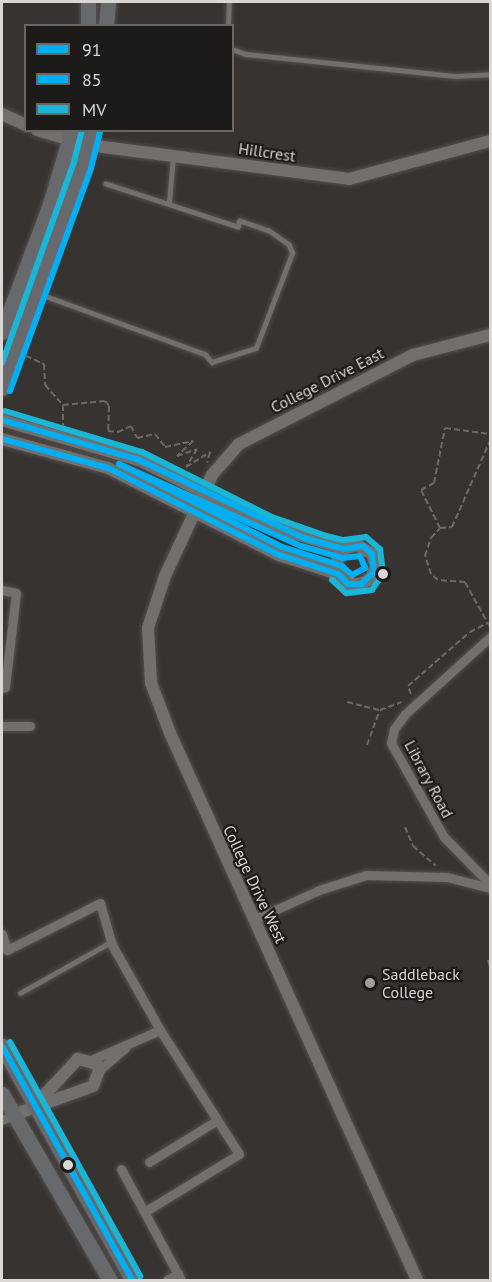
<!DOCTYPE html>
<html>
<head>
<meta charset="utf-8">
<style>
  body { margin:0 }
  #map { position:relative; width:492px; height:1282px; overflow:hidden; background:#363331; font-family:"PT Sans",sans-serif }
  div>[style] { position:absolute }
  .path>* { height:2px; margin-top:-1px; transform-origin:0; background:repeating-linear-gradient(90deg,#6c6968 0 6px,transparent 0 9px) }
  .roads { filter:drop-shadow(0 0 2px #53504e) drop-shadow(0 0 2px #53504e) }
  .service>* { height:4.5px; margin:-2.25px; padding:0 2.25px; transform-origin:2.25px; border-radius:2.25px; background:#726f6d }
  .minor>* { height:9px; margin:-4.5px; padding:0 4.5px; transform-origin:4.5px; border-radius:4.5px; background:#726f6d }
  .tertiary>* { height:12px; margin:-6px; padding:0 6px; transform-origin:6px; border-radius:6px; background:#726f6d }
  .primary>* { height:15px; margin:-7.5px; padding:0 7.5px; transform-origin:7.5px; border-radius:7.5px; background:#67696c }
  .bus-1>* { height:6px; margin:-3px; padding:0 3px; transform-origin:3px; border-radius:3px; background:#00aff2 }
  .bus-2>* { height:6px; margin:-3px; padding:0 3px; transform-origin:3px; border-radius:3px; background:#00aff2 }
  .bus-3>* { height:6px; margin:-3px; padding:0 3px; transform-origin:3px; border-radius:3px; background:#1ab6d8 }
  .dots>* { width:16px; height:16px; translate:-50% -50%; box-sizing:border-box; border:3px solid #1d1b19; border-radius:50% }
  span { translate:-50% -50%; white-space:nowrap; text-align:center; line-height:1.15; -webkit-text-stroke:4.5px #1d1b19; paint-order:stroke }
  .street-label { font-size:16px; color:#dad7d5 }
  .poi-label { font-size:16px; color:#dad7d5 }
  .left { translate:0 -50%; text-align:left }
  .frame { position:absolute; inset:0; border:3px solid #dad7d5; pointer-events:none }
  .legend { position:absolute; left:24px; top:24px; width:210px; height:108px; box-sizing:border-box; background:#1d1b19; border:2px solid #696664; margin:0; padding:8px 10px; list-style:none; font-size:18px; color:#dad7d5 }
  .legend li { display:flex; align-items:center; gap:12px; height:30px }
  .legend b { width:30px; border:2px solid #696664 }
</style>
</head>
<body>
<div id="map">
  <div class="path">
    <i style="left:26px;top:356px;width:20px;rotate:24deg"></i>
    <i style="left:44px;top:364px;width:21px;rotate:87deg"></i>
    <i style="left:45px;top:385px;width:27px;rotate:48deg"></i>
    <i style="left:63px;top:405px;width:20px;rotate:90deg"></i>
    <i style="left:63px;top:405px;width:42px;rotate:-5.4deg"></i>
    <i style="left:105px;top:401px;width:6px;rotate:51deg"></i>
    <i style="left:109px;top:406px;width:25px;rotate:92deg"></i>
    <i style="left:108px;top:431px;width:10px;rotate:6deg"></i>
    <i style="left:118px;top:432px;width:14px;rotate:-25deg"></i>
    <i style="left:131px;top:426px;width:13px;rotate:63deg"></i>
    <i style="left:137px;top:438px;width:18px;rotate:-13deg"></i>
    <i style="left:155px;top:434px;width:16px;rotate:52deg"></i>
    <i style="left:165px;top:447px;width:29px;rotate:-12deg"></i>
    <i style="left:193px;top:441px;width:22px;rotate:137deg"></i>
    <i style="left:177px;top:456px;width:21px;rotate:-19deg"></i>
    <i style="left:197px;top:449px;width:21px;rotate:121deg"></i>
    <i style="left:186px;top:467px;width:28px;rotate:-32deg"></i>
    <i style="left:210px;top:452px;width:11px;rotate:105deg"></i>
    <i style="left:440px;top:528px;width:42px;rotate:-116.6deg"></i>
    <i style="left:421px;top:490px;width:15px;rotate:-28deg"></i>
    <i style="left:434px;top:483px;width:56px;rotate:-78.7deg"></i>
    <i style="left:445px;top:428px;width:45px;rotate:7.6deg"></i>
    <i style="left:490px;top:627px;width:51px;rotate:-119.1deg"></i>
    <i style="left:465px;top:582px;width:27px;rotate:-176deg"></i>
    <i style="left:438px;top:580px;width:9px;rotate:-139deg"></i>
    <i style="left:431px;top:574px;width:19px;rotate:-108deg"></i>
    <i style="left:425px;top:556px;width:19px;rotate:-72deg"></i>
    <i style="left:431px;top:538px;width:13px;rotate:-48deg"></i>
    <i style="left:440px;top:528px;width:12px;rotate:-5deg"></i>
    <i style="left:452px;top:527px;width:94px;rotate:-66.2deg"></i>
    <i style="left:411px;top:694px;width:9px;rotate:-111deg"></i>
    <i style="left:408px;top:686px;width:82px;rotate:-41.1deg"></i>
    <i style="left:470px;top:632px;width:20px;rotate:-27deg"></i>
    <i style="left:347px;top:702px;width:33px;rotate:14deg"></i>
    <i style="left:367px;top:745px;width:37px;rotate:-70deg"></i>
    <i style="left:380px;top:710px;width:23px;rotate:-20deg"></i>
    <i style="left:405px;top:827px;width:21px;rotate:67deg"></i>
    <i style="left:413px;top:846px;width:30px;rotate:41deg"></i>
    <i style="left:488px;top:960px;width:7px;rotate:74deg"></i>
  </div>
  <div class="roads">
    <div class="service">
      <i style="left:228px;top:26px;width:24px;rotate:-88deg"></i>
      <i style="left:232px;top:49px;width:15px;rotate:20deg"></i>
      <i style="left:246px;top:54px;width:212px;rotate:6deg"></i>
      <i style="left:457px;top:76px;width:33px;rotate:-3deg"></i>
      <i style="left:169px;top:202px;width:45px;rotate:-84.9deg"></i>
      <i style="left:40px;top:294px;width:176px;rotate:20deg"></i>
      <i style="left:205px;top:354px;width:11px;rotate:49deg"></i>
      <i style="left:212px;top:362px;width:46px;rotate:-17.7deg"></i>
      <i style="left:256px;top:348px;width:102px;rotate:-69.2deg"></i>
      <i style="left:292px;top:253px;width:9px;rotate:-111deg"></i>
      <i style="left:289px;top:245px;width:24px;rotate:-145deg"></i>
      <i style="left:269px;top:231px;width:31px;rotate:-161deg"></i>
      <i style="left:240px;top:221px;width:6px;rotate:108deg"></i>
      <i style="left:238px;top:227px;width:139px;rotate:-162deg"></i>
      <i style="left:20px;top:993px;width:104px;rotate:-29.3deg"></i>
    </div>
    <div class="minor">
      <i style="left:2px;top:590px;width:14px;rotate:12deg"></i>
      <i style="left:16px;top:593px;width:95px;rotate:96.7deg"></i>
      <i style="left:5px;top:687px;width:3px;rotate:162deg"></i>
      <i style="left:490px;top:637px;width:115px;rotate:137.8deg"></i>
      <i style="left:405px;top:714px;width:19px;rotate:126deg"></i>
      <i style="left:394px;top:729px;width:14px;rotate:102deg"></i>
      <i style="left:391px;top:743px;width:108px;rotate:60.6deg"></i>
      <i style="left:444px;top:837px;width:66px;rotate:45.6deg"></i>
      <i style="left:2px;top:726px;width:28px"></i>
      <i style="left:253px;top:920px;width:72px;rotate:-24.4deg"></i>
      <i style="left:319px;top:890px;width:49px;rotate:-17.7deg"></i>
      <i style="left:366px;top:875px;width:81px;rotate:1.4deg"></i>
      <i style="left:447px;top:877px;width:44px;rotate:14.3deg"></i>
      <i style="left:2px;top:934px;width:17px;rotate:73deg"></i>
      <i style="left:7px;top:950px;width:104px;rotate:-26.8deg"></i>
      <i style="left:100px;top:903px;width:44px;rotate:74.1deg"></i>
      <i style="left:112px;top:945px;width:98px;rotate:60.5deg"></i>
      <i style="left:160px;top:1030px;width:147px;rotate:57.5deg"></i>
      <i style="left:239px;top:1154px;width:109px;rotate:148.5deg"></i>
      <i style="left:91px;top:1060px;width:75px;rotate:-23.5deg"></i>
      <i style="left:99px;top:1070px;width:34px;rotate:-40deg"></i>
      <i style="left:2px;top:1120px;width:12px;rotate:-24deg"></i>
      <i style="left:149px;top:1162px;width:79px;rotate:-31.5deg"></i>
      <i style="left:121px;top:1169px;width:126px;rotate:61.6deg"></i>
      <i style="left:167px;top:1280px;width:13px;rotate:-29deg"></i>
    </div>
    <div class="tertiary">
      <i style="left:2px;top:114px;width:26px;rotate:25deg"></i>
      <i style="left:37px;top:130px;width:53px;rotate:16.4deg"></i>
      <i style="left:88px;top:145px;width:263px;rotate:7.4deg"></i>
      <i style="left:349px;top:179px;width:146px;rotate:-15.1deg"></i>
      <i style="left:2px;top:420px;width:143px;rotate:16.3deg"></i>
      <i style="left:139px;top:460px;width:144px;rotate:26.7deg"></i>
      <i style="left:268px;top:525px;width:80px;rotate:17.5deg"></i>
      <i style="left:2px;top:439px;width:110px;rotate:15.3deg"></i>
      <i style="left:108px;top:468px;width:192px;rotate:27deg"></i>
      <i style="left:279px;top:555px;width:62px;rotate:17.9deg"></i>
      <i style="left:338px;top:574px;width:14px;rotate:45deg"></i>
      <i style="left:348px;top:584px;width:13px"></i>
      <i style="left:361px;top:584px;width:12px;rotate:-31deg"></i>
      <i style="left:371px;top:578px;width:13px;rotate:-67deg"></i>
      <i style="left:376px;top:566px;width:13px;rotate:-108deg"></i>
      <i style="left:372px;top:554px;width:17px;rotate:-149deg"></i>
      <i style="left:357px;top:545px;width:14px;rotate:163deg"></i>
      <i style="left:344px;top:549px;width:16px;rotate:120deg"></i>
      <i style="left:336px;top:563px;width:11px;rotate:80deg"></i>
      <i style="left:13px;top:1115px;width:85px;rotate:-19.9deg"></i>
      <i style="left:93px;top:1086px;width:17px;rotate:-69deg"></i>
      <i style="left:99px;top:1070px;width:6px;rotate:-108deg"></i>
      <i style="left:97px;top:1064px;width:20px;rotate:-165deg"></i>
      <i style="left:78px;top:1059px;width:66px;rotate:133.2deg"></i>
      <i style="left:417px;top:1280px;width:600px;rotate:-114.3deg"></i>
      <i style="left:170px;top:733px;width:53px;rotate:-110.8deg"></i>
      <i style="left:151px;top:683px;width:55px;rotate:-93.1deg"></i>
      <i style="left:148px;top:628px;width:55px;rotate:-71.9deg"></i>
      <i style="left:165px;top:576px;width:111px;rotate:-65deg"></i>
      <i style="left:212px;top:475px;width:41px;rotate:-48.9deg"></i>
      <i style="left:239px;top:444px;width:195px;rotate:-27.1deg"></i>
      <i style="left:413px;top:355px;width:80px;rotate:-14.6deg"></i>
    </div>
    <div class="primary">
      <i style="left:88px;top:26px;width:24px;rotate:-90deg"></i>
      <i style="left:106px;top:26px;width:24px;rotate:-85deg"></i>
      <i style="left:2px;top:332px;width:137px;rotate:-69.4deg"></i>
      <i style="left:50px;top:204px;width:77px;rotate:-73.4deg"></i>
      <i style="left:2px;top:388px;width:237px;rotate:-70deg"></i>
      <i style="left:83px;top:165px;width:36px;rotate:-77deg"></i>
      <i style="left:2px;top:1046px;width:268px;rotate:60.9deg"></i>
      <i style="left:2px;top:1094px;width:215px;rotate:59.9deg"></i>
    </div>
  </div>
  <div class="bus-1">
    <i style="left:2px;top:420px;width:143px;rotate:16.3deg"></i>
    <i style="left:139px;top:460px;width:183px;rotate:25.3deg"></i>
    <i style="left:304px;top:538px;width:41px;rotate:15.4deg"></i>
    <i style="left:344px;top:549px;width:19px;rotate:-9deg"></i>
    <i style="left:363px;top:546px;width:12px;rotate:42deg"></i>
    <i style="left:372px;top:554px;width:18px;rotate:84deg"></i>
    <i style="left:374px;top:572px;width:18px;rotate:137deg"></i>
    <i style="left:361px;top:584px;width:13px;rotate:180deg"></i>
    <i style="left:348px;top:584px;width:14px;rotate:-135deg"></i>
    <i style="left:338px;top:574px;width:62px;rotate:-162.1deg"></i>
    <i style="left:279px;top:555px;width:192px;rotate:-153deg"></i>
    <i style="left:108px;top:468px;width:110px;rotate:-164.7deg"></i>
    <i style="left:2px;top:1046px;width:268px;rotate:60.9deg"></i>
  </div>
  <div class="bus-2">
    <i style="left:10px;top:391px;width:237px;rotate:-70deg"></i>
    <i style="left:91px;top:168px;width:37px;rotate:-76deg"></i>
    <i style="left:119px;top:464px;width:200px;rotate:24.3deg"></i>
    <i style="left:301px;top:546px;width:44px;rotate:15.9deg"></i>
    <i style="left:343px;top:558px;width:17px;rotate:-7deg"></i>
    <i style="left:360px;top:556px;width:13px;rotate:67deg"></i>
    <i style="left:365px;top:568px;width:15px;rotate:152deg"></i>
    <i style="left:352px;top:575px;width:13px;rotate:-138deg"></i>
    <i style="left:342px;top:566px;width:63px;rotate:-162.4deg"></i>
    <i style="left:282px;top:547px;width:183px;rotate:-153deg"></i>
  </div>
  <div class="bus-3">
    <i style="left:2px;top:363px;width:214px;rotate:-70.3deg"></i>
    <i style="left:74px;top:162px;width:33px;rotate:-76deg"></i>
    <i style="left:5px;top:411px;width:143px;rotate:16.7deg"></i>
    <i style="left:142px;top:452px;width:145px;rotate:26.6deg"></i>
    <i style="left:272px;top:517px;width:57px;rotate:19.4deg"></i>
    <i style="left:326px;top:536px;width:18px;rotate:13deg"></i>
    <i style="left:344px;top:540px;width:22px;rotate:-8deg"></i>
    <i style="left:366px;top:537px;width:18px;rotate:41deg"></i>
    <i style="left:380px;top:549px;width:25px;rotate:83deg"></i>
    <i style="left:383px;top:574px;width:19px;rotate:125deg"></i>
    <i style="left:372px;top:590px;width:26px;rotate:173deg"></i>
    <i style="left:346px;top:593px;width:19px;rotate:-137deg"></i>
    <i style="left:10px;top:1042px;width:268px;rotate:60.9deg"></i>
  </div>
  <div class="dots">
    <i style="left:383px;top:574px;background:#dad7d5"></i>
    <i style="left:370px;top:983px;background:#a19e9c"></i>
    <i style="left:68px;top:1165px;background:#dad7d5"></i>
  </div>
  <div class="street-label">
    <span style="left:267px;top:152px;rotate:8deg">Hillcrest</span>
    <span style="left:327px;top:380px;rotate:-27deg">College Drive East</span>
    <span style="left:429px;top:779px;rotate:62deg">Library Road</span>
    <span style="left:255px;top:884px;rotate:65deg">College Drive West</span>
  </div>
  <div class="poi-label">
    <span class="left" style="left:382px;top:983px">Saddleback<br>College</span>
  </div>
  <div class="frame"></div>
  <ul class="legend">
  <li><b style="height:8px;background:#00aff2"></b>91</li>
  <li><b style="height:8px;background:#00aff2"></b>85</li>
  <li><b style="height:8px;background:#1ab6d8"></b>MV</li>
  </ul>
</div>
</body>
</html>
